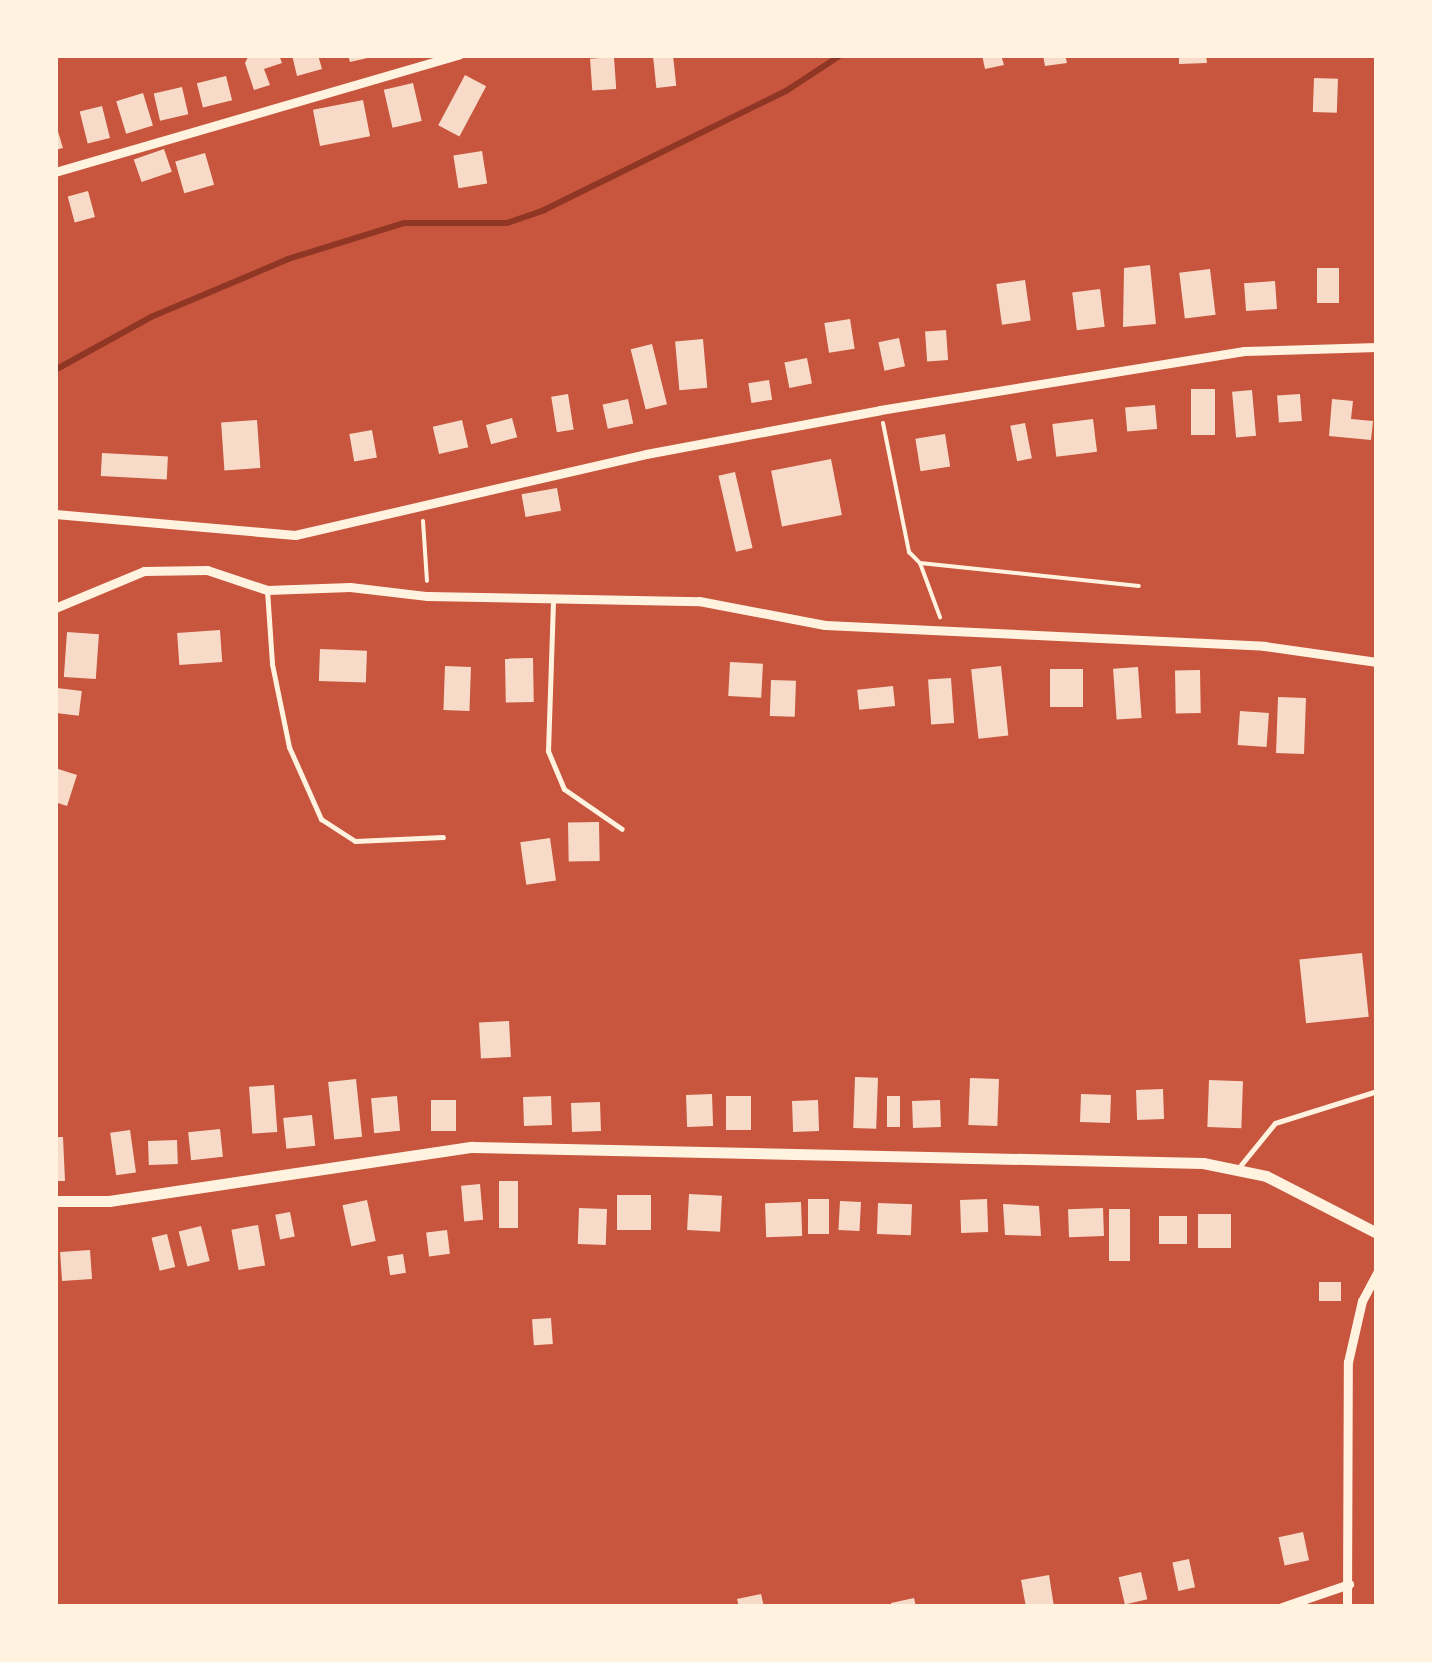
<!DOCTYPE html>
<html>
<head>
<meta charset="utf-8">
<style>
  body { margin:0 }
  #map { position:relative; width:1432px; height:1662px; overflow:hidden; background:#c8553d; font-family:Manrope,sans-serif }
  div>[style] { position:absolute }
  .stream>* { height:6px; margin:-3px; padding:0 3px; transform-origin:3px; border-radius:3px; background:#8f3625 }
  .building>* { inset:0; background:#f7dbc8; transform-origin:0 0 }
  .path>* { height:4px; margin:-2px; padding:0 2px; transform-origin:2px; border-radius:2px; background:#fff3e0 }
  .service>* { height:5px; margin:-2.5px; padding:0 2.5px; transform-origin:2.5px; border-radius:2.5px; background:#fff3e0 }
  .minor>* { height:9px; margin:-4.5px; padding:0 4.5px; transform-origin:4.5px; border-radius:4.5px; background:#fff3e0 }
  .tertiary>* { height:11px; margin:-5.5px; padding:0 5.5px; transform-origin:5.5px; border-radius:5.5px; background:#fff3e0 }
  span { translate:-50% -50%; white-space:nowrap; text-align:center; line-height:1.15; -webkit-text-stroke:10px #fff3e0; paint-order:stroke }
  .frame { position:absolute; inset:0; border:58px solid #fff3e0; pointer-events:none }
</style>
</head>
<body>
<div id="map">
  <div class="stream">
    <i style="left:55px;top:370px;width:110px;rotate:-28.9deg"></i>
    <i style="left:151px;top:317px;width:149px;rotate:-22.9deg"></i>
    <i style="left:288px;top:259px;width:121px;rotate:-17.2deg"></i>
    <i style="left:404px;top:223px;width:103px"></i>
    <i style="left:507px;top:223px;width:39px;rotate:-19deg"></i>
    <i style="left:544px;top:210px;width:270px;rotate:-26.2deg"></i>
    <i style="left:786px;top:91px;width:66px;rotate:-33.2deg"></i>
  </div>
  <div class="building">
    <i style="clip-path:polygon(249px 55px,279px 55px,282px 63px,264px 69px,270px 85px,254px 90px,245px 63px)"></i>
    <i style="clip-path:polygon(292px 55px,318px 55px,322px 69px,297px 76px)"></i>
    <i style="clip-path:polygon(348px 55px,372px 55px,372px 57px,350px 62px)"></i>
    <i style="left:673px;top:55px;width:31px;height:20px;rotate:84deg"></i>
    <i style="clip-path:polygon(982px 55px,1001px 55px,1004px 65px,985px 69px)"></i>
    <i style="clip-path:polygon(1043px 55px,1065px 55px,1067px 63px,1045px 66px)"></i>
    <i style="clip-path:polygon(1179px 55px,1206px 55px,1207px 63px,1179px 64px)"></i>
    <i style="left:614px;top:57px;width:32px;height:24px;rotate:86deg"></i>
    <i style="left:465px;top:75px;width:24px;height:57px;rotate:28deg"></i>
    <i style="left:226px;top:76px;width:25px;height:30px;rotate:76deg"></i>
    <i style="left:1314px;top:78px;width:24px;height:34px;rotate:2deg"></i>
    <i style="left:413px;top:83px;width:39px;height:30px;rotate:77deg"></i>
    <i style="left:182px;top:87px;width:28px;height:29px;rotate:77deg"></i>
    <i style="left:143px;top:93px;width:34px;height:28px;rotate:73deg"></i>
    <i style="left:363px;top:100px;width:37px;height:51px;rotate:79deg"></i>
    <i style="left:102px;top:106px;width:33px;height:23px;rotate:76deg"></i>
    <i style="clip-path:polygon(55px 122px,63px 148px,55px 150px)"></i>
    <i style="left:164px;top:149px;width:24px;height:32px;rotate:71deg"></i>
    <i style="left:482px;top:151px;width:33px;height:29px;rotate:81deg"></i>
    <i style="left:205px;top:153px;width:33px;height:31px;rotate:74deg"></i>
    <i style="left:88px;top:191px;width:27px;height:21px;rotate:75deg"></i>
    <i style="clip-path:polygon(1150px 265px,1156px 324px,1123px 327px,1124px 268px)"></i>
    <i style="left:1317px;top:268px;width:22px;height:35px"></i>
    <i style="left:1210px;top:269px;width:46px;height:31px;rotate:83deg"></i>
    <i style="left:1025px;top:280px;width:41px;height:29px;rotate:82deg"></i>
    <i style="left:1275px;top:281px;width:28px;height:31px;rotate:86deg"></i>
    <i style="left:1100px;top:289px;width:38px;height:28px;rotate:83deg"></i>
    <i style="left:850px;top:319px;width:30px;height:26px;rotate:81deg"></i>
    <i style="left:946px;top:330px;width:30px;height:21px;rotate:86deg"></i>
    <i style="left:899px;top:338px;width:29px;height:21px;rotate:78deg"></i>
    <i style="left:703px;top:339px;width:49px;height:28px;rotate:85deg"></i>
    <i style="left:652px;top:344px;width:62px;height:22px;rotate:76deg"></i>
    <i style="left:807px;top:358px;width:26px;height:23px;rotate:79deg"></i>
    <i style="left:769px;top:380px;width:20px;height:21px;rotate:81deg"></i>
    <i style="left:1191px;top:389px;width:24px;height:46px"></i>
    <i style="left:1252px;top:390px;width:46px;height:20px;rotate:85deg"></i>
    <i style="left:568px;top:394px;width:36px;height:17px;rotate:81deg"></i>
    <i style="left:1300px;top:394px;width:27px;height:23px;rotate:86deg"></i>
    <i style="left:628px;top:399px;width:25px;height:26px;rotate:78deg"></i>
    <i style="clip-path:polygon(1332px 399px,1353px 401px,1351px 419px,1373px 421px,1371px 440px,1329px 436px)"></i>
    <i style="left:1155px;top:405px;width:24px;height:30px;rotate:85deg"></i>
    <i style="left:512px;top:418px;width:20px;height:27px;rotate:75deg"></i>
    <i style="left:1093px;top:419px;width:33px;height:41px;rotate:83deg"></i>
    <i style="left:257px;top:420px;width:48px;height:36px;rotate:86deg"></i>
    <i style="left:462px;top:420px;width:28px;height:30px;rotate:77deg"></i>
    <i style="left:1025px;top:423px;width:36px;height:15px;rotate:79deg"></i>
    <i style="left:372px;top:430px;width:28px;height:23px;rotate:80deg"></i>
    <i style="left:945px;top:434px;width:33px;height:30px;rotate:81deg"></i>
    <i style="left:102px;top:453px;width:66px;height:23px;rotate:3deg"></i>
    <i style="left:831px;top:459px;width:57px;height:61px;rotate:79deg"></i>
    <i style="left:735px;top:472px;width:78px;height:17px;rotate:77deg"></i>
    <i style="left:557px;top:488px;width:23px;height:36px;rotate:80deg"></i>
    <i style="left:220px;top:630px;width:32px;height:43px;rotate:86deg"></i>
    <i style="left:67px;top:632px;width:32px;height:45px;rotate:4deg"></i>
    <i style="left:320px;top:649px;width:47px;height:32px;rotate:2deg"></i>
    <i style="left:533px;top:658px;width:44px;height:28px;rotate:89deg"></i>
    <i style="left:730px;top:662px;width:33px;height:34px;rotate:3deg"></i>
    <i style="left:445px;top:666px;width:26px;height:44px;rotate:2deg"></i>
    <i style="left:1001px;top:666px;width:70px;height:30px;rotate:84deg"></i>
    <i style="left:1138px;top:667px;width:51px;height:25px;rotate:86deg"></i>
    <i style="left:1050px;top:669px;width:33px;height:38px"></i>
    <i style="left:1200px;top:670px;width:43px;height:25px;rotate:89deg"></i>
    <i style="left:951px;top:678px;width:45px;height:23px;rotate:86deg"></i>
    <i style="left:771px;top:680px;width:25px;height:36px;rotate:2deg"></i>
    <i style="left:893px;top:686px;width:20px;height:36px;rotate:84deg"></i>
    <i style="left:57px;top:688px;width:25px;height:25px;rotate:7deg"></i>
    <i style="left:1278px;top:697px;width:28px;height:56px;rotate:2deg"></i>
    <i style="left:1240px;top:711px;width:29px;height:34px;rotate:4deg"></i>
    <i style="clip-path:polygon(55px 768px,77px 775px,67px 806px,55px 802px)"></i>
    <i style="left:599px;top:822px;width:39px;height:31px;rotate:89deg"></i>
    <i style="left:550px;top:838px;width:43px;height:30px;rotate:82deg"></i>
    <i style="left:1362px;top:953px;width:64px;height:63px;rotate:84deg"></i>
    <i style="left:509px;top:1021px;width:36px;height:30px;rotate:87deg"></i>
    <i style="left:855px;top:1077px;width:23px;height:51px;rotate:2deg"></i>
    <i style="left:970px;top:1078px;width:29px;height:47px;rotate:2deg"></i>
    <i style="left:356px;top:1079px;width:58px;height:28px;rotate:84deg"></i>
    <i style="left:1209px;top:1080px;width:34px;height:47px;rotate:2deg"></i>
    <i style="left:274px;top:1085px;width:47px;height:25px;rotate:86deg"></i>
    <i style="left:1163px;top:1089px;width:30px;height:27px;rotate:88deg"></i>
    <i style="left:712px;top:1094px;width:32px;height:26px;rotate:88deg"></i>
    <i style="left:1081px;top:1094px;width:30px;height:28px;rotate:2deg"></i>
    <i style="left:397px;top:1096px;width:35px;height:26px;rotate:85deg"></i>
    <i style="left:551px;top:1096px;width:29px;height:28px;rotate:88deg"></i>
    <i style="left:726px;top:1096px;width:25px;height:34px"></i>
    <i style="left:887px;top:1096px;width:13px;height:31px"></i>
    <i style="left:431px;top:1100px;width:25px;height:31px"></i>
    <i style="left:818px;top:1100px;width:31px;height:26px;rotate:88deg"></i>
    <i style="left:940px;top:1100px;width:27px;height:28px;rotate:88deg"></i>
    <i style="left:600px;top:1102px;width:29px;height:29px;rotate:88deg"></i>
    <i style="left:312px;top:1115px;width:31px;height:29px;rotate:84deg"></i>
    <i style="left:220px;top:1129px;width:28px;height:32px;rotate:84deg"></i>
    <i style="left:130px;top:1130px;width:43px;height:20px;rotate:82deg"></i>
    <i style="clip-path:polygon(55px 1137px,63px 1137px,65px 1181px,55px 1181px)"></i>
    <i style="left:177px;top:1140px;width:24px;height:29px;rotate:88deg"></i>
    <i style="left:499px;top:1181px;width:19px;height:47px"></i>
    <i style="left:480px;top:1184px;width:36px;height:19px;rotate:85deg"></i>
    <i style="left:689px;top:1194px;width:33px;height:36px;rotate:3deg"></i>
    <i style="left:617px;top:1195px;width:34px;height:35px"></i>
    <i style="left:829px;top:1199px;width:35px;height:21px;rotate:90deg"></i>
    <i style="left:987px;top:1199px;width:33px;height:27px;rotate:88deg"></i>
    <i style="left:367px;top:1200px;width:42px;height:25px;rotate:78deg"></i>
    <i style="left:840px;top:1201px;width:21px;height:29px;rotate:3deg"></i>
    <i style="left:801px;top:1202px;width:34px;height:36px;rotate:88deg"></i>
    <i style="left:878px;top:1203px;width:34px;height:31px;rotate:2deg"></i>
    <i style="clip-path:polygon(1003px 1204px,1039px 1206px,1041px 1236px,1005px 1235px)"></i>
    <i style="left:579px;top:1208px;width:28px;height:36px;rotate:2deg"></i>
    <i style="left:1103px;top:1208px;width:28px;height:35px;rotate:88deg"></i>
    <i style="left:1109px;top:1209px;width:21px;height:52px"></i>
    <i style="left:290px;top:1212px;width:25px;height:15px;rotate:79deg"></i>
    <i style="left:1198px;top:1214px;width:33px;height:34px"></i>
    <i style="left:1159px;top:1216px;width:28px;height:28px"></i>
    <i style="left:258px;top:1225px;width:41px;height:27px;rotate:80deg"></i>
    <i style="left:201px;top:1226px;width:36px;height:23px;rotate:76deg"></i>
    <i style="left:447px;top:1230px;width:24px;height:21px;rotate:83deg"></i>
    <i style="left:167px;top:1234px;width:34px;height:16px;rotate:76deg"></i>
    <i style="left:90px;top:1250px;width:29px;height:30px;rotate:86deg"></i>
    <i style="left:403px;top:1254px;width:19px;height:16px;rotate:81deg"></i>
    <i style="left:1319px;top:1282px;width:22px;height:19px"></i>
    <i style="left:551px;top:1318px;width:26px;height:19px;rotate:86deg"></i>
    <i style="left:1303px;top:1532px;width:29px;height:25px;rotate:78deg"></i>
    <i style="left:1189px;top:1559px;width:29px;height:17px;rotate:78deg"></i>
    <i style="left:1141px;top:1572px;width:28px;height:23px;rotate:77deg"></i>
    <i style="clip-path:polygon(1049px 1575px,1054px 1607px,1026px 1607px,1021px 1580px)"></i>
    <i style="clip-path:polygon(761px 1594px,764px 1607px,739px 1607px,737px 1599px)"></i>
    <i style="clip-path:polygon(914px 1598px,916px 1607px,892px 1607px,891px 1603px)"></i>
  </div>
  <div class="path">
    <i style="left:883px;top:423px;width:132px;rotate:78.6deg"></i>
    <i style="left:909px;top:552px;width:16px;rotate:45deg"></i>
    <i style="left:920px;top:563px;width:58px;rotate:69.7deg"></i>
    <i style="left:423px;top:521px;width:60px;rotate:86.2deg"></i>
    <i style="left:920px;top:563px;width:220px;rotate:6deg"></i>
  </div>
  <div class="service">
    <i style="left:267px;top:590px;width:74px;rotate:86.1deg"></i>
    <i style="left:272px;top:664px;width:85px;rotate:78.4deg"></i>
    <i style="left:289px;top:747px;width:79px;rotate:66deg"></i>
    <i style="left:321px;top:819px;width:40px;rotate:32.9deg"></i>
    <i style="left:355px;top:841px;width:88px;rotate:-2.6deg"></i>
    <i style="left:553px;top:601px;width:150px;rotate:91.9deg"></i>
    <i style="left:548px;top:751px;width:41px;rotate:67.2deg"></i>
    <i style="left:564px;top:789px;width:70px;rotate:34.6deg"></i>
    <i style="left:1240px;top:1166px;width:55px;rotate:-50.9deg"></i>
    <i style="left:1275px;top:1123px;width:107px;rotate:-17.4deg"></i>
  </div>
  <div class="minor">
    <i style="left:55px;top:172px;width:421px;rotate:-16.2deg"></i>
    <i style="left:55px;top:514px;width:241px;rotate:5deg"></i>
    <i style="left:295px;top:535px;width:360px;rotate:-13deg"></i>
    <i style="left:646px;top:454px;width:238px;rotate:-10.6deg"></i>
    <i style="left:880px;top:410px;width:369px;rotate:-9.2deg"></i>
    <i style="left:1244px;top:351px;width:133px;rotate:-1.7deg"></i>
    <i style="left:55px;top:608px;width:96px;rotate:-22.6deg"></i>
    <i style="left:144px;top:571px;width:63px;rotate:-0.9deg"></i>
    <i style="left:207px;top:570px;width:63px;rotate:18.4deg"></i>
    <i style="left:267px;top:590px;width:83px;rotate:-2.1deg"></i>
    <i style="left:350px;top:587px;width:78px;rotate:6.7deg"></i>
    <i style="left:427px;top:596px;width:272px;rotate:1.1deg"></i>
    <i style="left:699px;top:601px;width:128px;rotate:10.8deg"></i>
    <i style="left:825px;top:625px;width:440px;rotate:2.7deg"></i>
    <i style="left:1264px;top:646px;width:114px;rotate:8.1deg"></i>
    <i style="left:1282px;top:1607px;width:71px;rotate:-18.9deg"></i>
    <i style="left:1347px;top:1607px;width:245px;rotate:-89.8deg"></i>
    <i style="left:1348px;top:1362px;width:63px;rotate:-77.1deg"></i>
    <i style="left:1362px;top:1301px;width:32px;rotate:-62deg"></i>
  </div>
  <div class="tertiary">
    <i style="left:55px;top:1201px;width:54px"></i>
    <i style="left:109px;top:1201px;width:367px;rotate:-8.5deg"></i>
    <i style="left:472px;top:1147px;width:731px;rotate:1.25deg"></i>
    <i style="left:1203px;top:1163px;width:64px;rotate:11.7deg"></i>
    <i style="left:1266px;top:1176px;width:125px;rotate:27.2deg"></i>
  </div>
  <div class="frame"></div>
</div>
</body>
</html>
